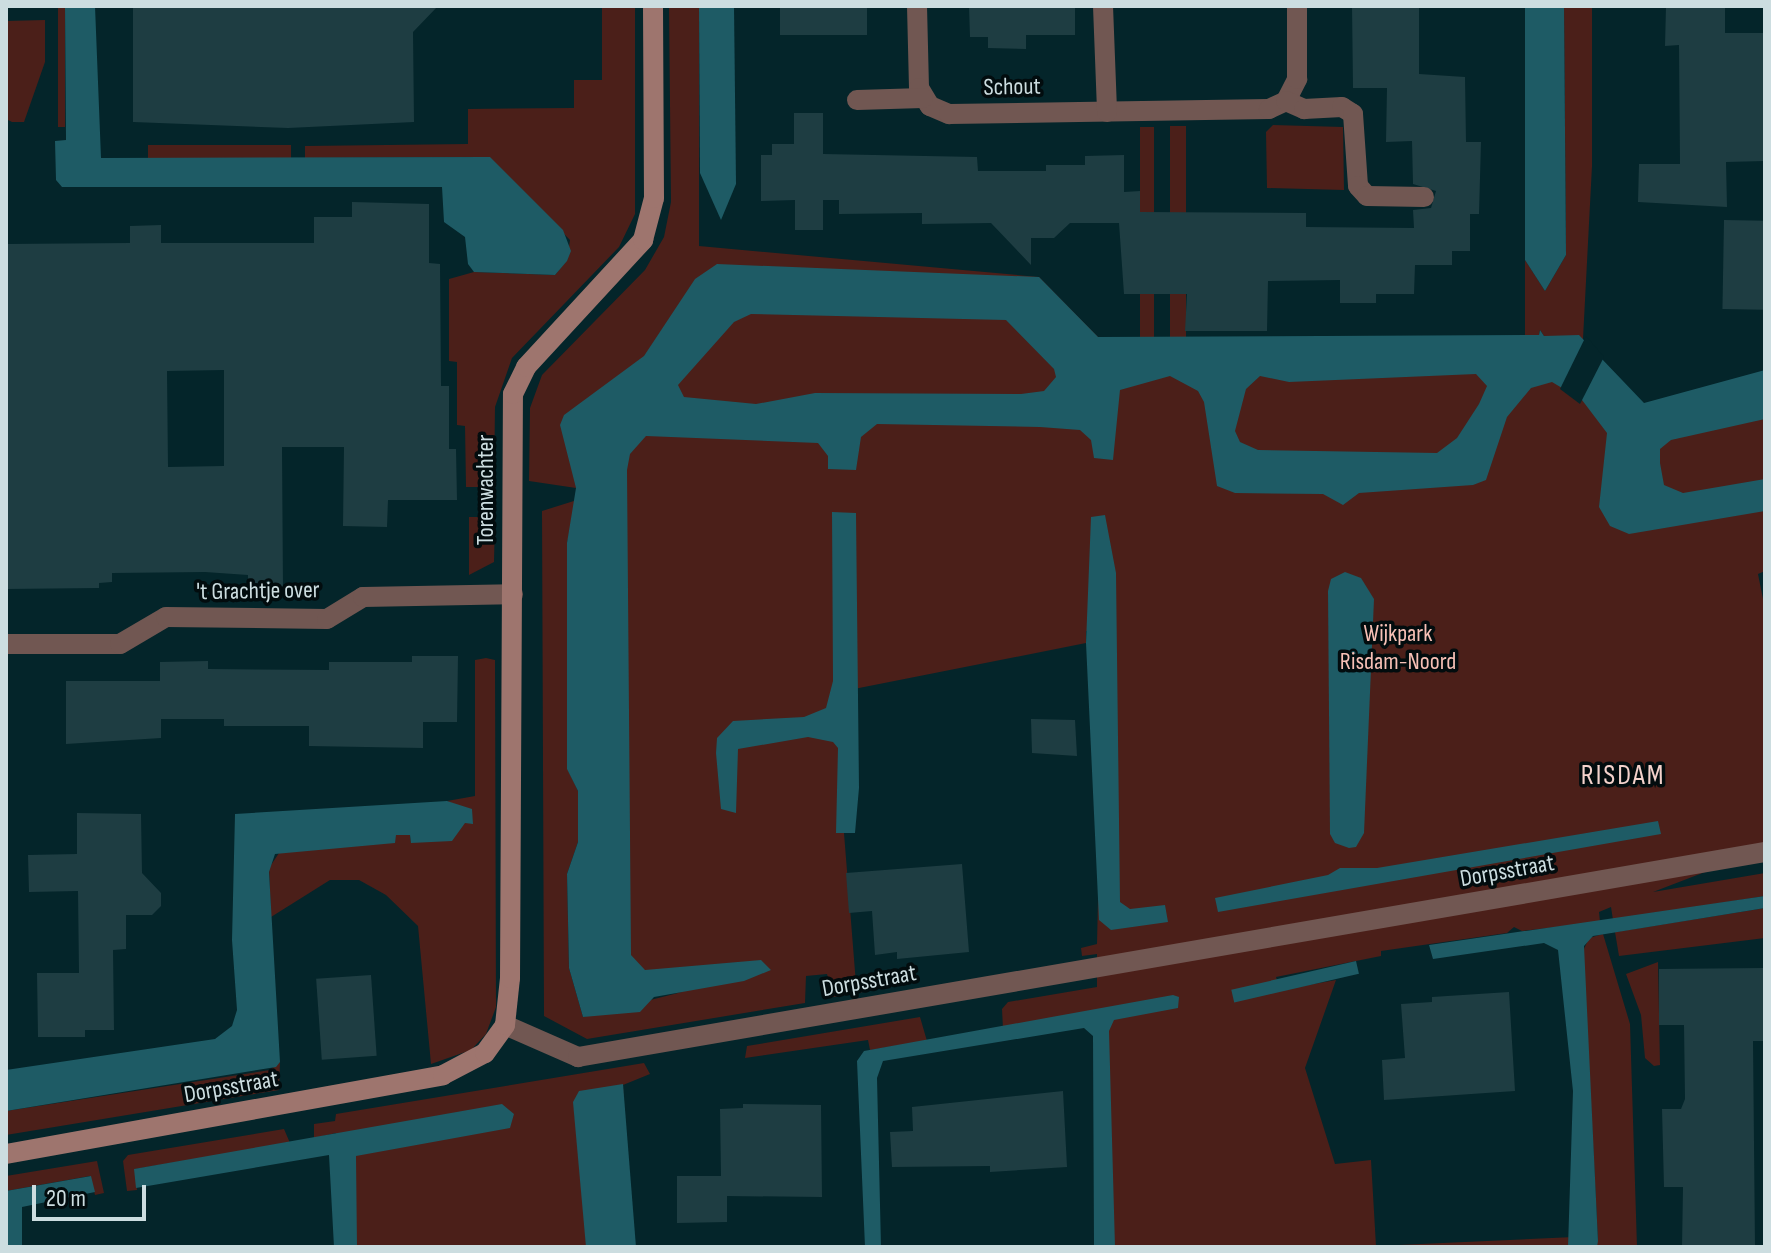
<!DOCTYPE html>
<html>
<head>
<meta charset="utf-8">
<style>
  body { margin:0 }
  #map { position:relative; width:1771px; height:1253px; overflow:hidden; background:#04252a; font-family:"Sofia Sans Condensed",sans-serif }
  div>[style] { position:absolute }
  .green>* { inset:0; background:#4b1f19; transform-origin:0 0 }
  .water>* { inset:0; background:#1e5b65; transform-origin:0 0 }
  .pier>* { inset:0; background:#04252a }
  .building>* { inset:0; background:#1e3d42; transform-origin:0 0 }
  .street>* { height:20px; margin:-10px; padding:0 10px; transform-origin:10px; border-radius:10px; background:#715752 }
  .secondary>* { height:20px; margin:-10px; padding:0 10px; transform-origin:10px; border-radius:10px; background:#9e756e }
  span { translate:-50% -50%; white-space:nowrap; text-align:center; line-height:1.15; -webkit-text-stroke:7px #020c0e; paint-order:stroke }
  .street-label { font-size:24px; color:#ccdde0 }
  .park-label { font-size:24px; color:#f7c0b6 }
  .quarter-label { font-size:28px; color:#f4d2cc; letter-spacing:2px }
  .frame { position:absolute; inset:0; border:8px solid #ccdde0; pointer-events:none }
  .scale { position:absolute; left:32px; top:1185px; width:114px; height:36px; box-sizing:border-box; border:4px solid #ccdde0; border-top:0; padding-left:10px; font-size:24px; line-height:28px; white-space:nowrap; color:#ccdde0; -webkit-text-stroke:6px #020c0e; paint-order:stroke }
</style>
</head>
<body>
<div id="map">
  <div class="green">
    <i style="left:58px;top:6px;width:7px;height:121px"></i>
    <i style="clip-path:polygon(602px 6px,635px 6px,635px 214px,619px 247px,512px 358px,495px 407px,494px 487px,466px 487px,465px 426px,457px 425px,457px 362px,449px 361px,449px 279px,474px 272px,555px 275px,567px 260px,570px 240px,489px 157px,305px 158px,305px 146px,468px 144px,468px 109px,574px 108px,574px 80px,602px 80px)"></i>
    <i style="clip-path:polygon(evenodd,669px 6px,699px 6px,699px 246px,1039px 277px,1098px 337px,1548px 360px,1636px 428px,1765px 394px,1765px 571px,1758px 574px,1765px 609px,1765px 849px,1653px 892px,1765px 873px,1765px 896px,1613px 920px,1611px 907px,1599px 912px,1600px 922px,1522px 931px,1514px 927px,1507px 933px,1381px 951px,1381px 956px,1276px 977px,1280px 990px,1336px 980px,1305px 1068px,1335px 1164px,1371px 1160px,1376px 1246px,1574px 1237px,1598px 1241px,1583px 951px,1589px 938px,1603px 934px,1630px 1024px,1637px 1247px,1104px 1247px,1097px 1010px,1003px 1029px,1002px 1009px,1008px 1002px,1097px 987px,1097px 954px,1082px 956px,1081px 948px,1097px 944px,1104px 629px,1086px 631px,1086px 643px,854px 689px,854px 679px,839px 833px,844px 833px,856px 984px,869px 982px,869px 991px,833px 997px,827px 974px,806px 976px,805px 1003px,587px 1039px,544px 1016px,542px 511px,577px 500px,576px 488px,529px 481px,530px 408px,542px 375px,645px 270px,664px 237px,671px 202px,669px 6px,577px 500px,607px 999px,682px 992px,583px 1017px,569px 968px,567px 874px,578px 842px,578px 791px,567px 768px,567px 543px,577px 500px)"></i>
    <i style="clip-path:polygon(1564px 6px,1592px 6px,1592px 166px,1583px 339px,1544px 336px,1540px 330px,1539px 335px,1525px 335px,1525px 260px,1545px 291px,1566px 255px)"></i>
    <i style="clip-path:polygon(45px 20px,45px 62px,24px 122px,12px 122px,6px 119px,6px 21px)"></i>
    <i style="clip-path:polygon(1273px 125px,1343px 127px,1344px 190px,1267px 188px,1266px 132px)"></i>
    <i style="left:1170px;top:126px;width:16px;height:213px"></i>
    <i style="left:1140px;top:127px;width:14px;height:211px"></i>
    <i style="left:291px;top:145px;width:13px;height:143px;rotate:90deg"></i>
    <i style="clip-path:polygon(469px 517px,495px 517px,494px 562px,469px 575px)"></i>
    <i style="clip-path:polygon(486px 658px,495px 660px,496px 1007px,486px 1034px,471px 1050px,431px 1064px,418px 926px,386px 895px,359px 880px,330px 880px,271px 917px,269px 868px,281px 850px,395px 842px,395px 835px,410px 835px,411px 842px,463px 810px,447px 801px,475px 796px,475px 660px)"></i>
    <i style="clip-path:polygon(1765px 908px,1765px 938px,1619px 956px,1615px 932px)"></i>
    <i style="clip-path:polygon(1658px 962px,1660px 1065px,1654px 1066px,1645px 1058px,1641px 1015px,1626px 974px)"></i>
    <i style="clip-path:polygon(920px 1017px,927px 1041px,870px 1050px,868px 1040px,745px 1058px,747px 1046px)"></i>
    <i style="clip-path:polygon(280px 1062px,279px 1090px,6px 1135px,6px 1111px,270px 1070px)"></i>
    <i style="clip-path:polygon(644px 1063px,650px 1074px,623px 1085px,629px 1247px,340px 1247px,336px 1133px,314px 1138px,314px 1124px,335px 1121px,336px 1114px)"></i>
    <i style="clip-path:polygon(284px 1129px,290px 1143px,135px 1169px,137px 1190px,127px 1191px,123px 1161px,128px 1155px)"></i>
    <i style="clip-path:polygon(97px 1161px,104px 1193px,95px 1195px,90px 1176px,6px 1191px,6px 1176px)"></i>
  </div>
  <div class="water">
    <i style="clip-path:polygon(65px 6px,95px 6px,101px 158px,490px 157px,563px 230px,571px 251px,567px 261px,555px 275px,474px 272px,468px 264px,465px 237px,444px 222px,442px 187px,62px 187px,56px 180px,55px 141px,66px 140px)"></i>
    <i style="clip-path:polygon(699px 6px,734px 6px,736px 184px,721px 220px,700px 173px)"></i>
    <i style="clip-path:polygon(1525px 6px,1564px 6px,1566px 255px,1545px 291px,1525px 260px)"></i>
    <i style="clip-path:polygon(evenodd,717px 264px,1039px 277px,1098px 337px,1539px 335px,1540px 330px,1544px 336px,1579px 335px,1644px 403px,1765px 370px,1765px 419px,1671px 440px,1660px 449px,1660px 463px,1664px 485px,1683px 493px,1765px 479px,1765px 511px,1629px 534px,1610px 526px,1599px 507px,1607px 433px,1582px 400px,1552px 382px,1531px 388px,1507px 417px,1486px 480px,1473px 485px,1359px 493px,1343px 505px,1323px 494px,1235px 493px,1217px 486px,1204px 402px,1198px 391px,1170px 376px,1120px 390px,1113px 460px,1094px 458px,1091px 440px,1080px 430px,1040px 427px,877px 424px,861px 437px,856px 470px,828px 469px,828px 456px,818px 443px,646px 436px,630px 454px,627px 470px,631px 955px,645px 970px,761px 960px,771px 970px,744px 981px,654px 997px,640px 1012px,583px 1017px,569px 968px,567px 874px,578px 842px,578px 791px,567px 769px,567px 543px,576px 488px,560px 425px,564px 415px,644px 356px,695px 279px,717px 264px,751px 314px,1006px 320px,1054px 369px,1056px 377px,1044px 391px,1021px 394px,815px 393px,756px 404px,684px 397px,678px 385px,734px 322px,751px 314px,717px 264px,1476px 374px,1487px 386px,1479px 404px,1457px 438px,1437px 453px,1258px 450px,1240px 442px,1235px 431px,1246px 389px,1260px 376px,1289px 382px,1476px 374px)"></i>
    <i style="clip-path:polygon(832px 512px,856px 513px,859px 788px,855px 833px,836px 833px,838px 748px,833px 742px,808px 737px,738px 749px,736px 813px,721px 809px,716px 753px,717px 738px,733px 721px,804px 717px,826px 708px,833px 681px)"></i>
    <i style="clip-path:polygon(1105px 515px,1116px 573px,1120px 902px,1130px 909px,1165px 905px,1168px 922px,1111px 930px,1099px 920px,1086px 643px,1091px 517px)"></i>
    <i style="clip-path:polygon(1345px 572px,1361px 578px,1374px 599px,1364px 833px,1356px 847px,1349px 848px,1335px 843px,1330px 834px,1328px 591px,1331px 579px)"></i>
    <i style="clip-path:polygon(447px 801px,472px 809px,473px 824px,465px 823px,452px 841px,411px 843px,410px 835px,396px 835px,395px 843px,275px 854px,269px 872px,280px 1062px,276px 1067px,6px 1111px,6px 1070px,215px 1039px,232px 1026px,237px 1010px,232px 940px,235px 814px)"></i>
    <i style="clip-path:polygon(1658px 821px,1661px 834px,1218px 912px,1215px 898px,1328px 875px,1340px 868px,1377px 868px)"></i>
    <i style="clip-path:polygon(1765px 896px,1765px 908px,1593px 936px,1584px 946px,1598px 1241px,1597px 1247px,1568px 1247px,1573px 1091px,1558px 950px,1544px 943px,1433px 959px,1429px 945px)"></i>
    <i style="left:1356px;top:961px;width:13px;height:128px;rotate:77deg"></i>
    <i style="clip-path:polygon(1173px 995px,1179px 997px,1178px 1008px,1114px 1020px,1109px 1031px,1115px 1247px,1094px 1247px,1093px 1036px,1084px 1028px,883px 1061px,877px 1078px,881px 1247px,865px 1247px,857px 1061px,864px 1051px)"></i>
    <i style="clip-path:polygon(623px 1084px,636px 1247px,586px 1247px,573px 1102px,579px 1091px)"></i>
    <i style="clip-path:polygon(502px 1104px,514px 1114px,510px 1128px,356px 1156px,357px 1247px,334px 1247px,329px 1155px,136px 1188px,134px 1169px)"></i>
    <i style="clip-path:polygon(91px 1176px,95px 1192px,22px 1207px,22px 1247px,6px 1247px,6px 1191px)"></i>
  </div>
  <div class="pier">
    <i style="clip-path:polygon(1586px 336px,1604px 357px,1580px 404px,1560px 389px)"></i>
  </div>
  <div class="building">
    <i style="clip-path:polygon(133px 6px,438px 6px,413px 32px,414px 122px,288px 128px,133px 122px)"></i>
    <i style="left:780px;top:6px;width:87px;height:29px"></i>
    <i style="clip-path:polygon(969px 6px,1075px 6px,1075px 35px,1026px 35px,1026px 49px,988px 48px,988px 37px,970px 37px)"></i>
    <i style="clip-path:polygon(1352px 6px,1419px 6px,1419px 74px,1465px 77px,1466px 142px,1481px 142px,1479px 214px,1470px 214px,1470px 251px,1452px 251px,1452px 265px,1415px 265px,1414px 294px,1376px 294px,1376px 303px,1340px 303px,1340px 280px,1268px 281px,1267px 331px,1185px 331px,1187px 294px,1124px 294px,1119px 223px,1070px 223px,1054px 238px,1031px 238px,1031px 265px,991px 223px,922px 224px,922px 213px,839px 214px,839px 200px,823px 200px,823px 230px,795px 230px,795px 200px,761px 201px,761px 155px,772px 155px,772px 144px,794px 144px,794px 113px,823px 113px,823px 154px,977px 157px,978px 171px,1046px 171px,1046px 165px,1085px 165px,1085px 156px,1124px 155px,1124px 192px,1140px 191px,1140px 212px,1306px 213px,1306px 227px,1414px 228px,1413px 210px,1431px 208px,1436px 191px,1413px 184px,1412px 141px,1386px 142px,1387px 88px,1353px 88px)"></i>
    <i style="clip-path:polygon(1666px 6px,1725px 6px,1725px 33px,1765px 33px,1765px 161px,1726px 162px,1727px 207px,1638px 202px,1639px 164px,1680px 164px,1679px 45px,1665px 46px)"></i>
    <i style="clip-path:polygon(evenodd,352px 202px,429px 204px,429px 263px,440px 264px,441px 386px,449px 386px,449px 449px,456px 449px,457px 500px,388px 500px,387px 527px,343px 526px,344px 447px,282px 447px,283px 588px,248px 588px,248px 575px,205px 572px,112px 573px,112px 582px,99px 583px,99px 588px,6px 589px,6px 244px,130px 243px,130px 226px,161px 225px,161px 243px,314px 243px,314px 217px,352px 217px,352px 202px,224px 370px,224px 466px,168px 467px,167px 371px,224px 370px)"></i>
    <i style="left:1724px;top:220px;width:41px;height:89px;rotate:1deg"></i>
    <i style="clip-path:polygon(412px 656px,458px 656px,457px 722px,423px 722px,423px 748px,309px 746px,309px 726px,224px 726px,224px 719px,161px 719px,161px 738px,66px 744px,66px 681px,160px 681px,160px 662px,208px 661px,208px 669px,329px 670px,329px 662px,412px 662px)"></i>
    <i style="clip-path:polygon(1031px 719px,1075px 720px,1077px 756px,1032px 753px)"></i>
    <i style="clip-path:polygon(77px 813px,141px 814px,142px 873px,161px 893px,161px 906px,152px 915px,126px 915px,126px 949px,113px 950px,114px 1030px,85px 1030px,85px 1037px,38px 1037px,37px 973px,79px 973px,78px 891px,29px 892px,28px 855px,77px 854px)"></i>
    <i style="clip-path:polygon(962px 864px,969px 952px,897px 959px,897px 952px,875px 955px,872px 911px,849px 913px,846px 873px)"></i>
    <i style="clip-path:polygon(1764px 968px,1764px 1041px,1753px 1041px,1755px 1247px,1682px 1247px,1683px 1187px,1664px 1187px,1662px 1109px,1681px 1109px,1685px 1099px,1684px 1025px,1659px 1025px,1659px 969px)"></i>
    <i style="left:371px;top:975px;width:81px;height:55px;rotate:86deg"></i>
    <i style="clip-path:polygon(1509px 992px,1515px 1091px,1384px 1100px,1382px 1060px,1405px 1058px,1401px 1004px,1432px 1002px,1432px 997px)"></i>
    <i style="clip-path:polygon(1063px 1091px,1067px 1167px,990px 1172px,990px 1166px,892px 1167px,890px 1132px,913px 1131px,912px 1107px)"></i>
    <i style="clip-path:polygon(743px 1104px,821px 1105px,822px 1197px,727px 1196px,727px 1222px,677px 1223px,677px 1176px,721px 1176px,720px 1109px,743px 1108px)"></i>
  </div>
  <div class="street">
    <i style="left:917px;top:6px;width:82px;rotate:88.6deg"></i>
    <i style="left:919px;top:88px;width:21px;rotate:59deg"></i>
    <i style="left:930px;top:106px;width:21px;rotate:23deg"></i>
    <i style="left:949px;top:114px;width:320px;rotate:-0.9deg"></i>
    <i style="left:1269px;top:109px;width:19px;rotate:-25deg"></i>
    <i style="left:1286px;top:101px;width:25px;rotate:-63deg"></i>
    <i style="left:1297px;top:79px;width:73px;rotate:-90deg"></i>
    <i style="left:1103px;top:6px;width:106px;rotate:87.8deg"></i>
    <i style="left:857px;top:100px;width:66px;rotate:-1.7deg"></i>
    <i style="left:1286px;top:101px;width:20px;rotate:24deg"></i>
    <i style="left:1304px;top:109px;width:38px;rotate:-3deg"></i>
    <i style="left:1342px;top:107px;width:13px;rotate:32deg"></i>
    <i style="left:1353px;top:114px;width:72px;rotate:86deg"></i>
    <i style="left:1358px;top:186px;width:13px;rotate:48deg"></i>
    <i style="left:1367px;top:196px;width:57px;rotate:1deg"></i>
    <i style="left:6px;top:644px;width:114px"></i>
    <i style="left:120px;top:644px;width:53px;rotate:-30.4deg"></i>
    <i style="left:166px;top:617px;width:161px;rotate:0.7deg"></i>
    <i style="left:327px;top:619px;width:42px;rotate:-31.4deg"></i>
    <i style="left:363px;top:597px;width:150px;rotate:-1.1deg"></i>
    <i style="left:505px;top:1025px;width:80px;rotate:23.7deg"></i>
    <i style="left:578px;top:1057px;width:1205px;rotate:-9.8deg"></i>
  </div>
  <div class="secondary">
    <i style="left:6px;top:1154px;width:444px;rotate:-10.2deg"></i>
    <i style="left:443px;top:1075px;width:47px;rotate:-27.6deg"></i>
    <i style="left:485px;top:1053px;width:34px;rotate:-54deg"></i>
    <i style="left:505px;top:1025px;width:47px;rotate:-83.9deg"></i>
    <i style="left:510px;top:978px;width:584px;rotate:-89.71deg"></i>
    <i style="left:513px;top:394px;width:30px;rotate:-64deg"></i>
    <i style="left:526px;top:367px;width:173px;rotate:-47.3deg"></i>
    <i style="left:643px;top:240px;width:43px;rotate:-75.3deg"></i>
    <i style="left:654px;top:198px;width:192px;rotate:-90.3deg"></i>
  </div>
  <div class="street-label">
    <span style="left:1012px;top:87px;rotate:-1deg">Schout</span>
    <span style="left:486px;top:490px;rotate:-90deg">Torenwachter</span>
    <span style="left:258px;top:591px;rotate:-1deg">'t Grachtje over</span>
    <span style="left:1507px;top:871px;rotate:-10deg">Dorpsstraat</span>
    <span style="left:869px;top:981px;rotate:-10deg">Dorpsstraat</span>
    <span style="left:231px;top:1087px;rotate:-10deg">Dorpsstraat</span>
  </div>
  <div class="park-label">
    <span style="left:1398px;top:648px">Wijkpark<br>Risdam-Noord</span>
  </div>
  <div class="quarter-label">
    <span style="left:1623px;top:776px">RISDAM</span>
  </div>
  <div class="frame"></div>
  <div class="scale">20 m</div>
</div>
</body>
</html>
